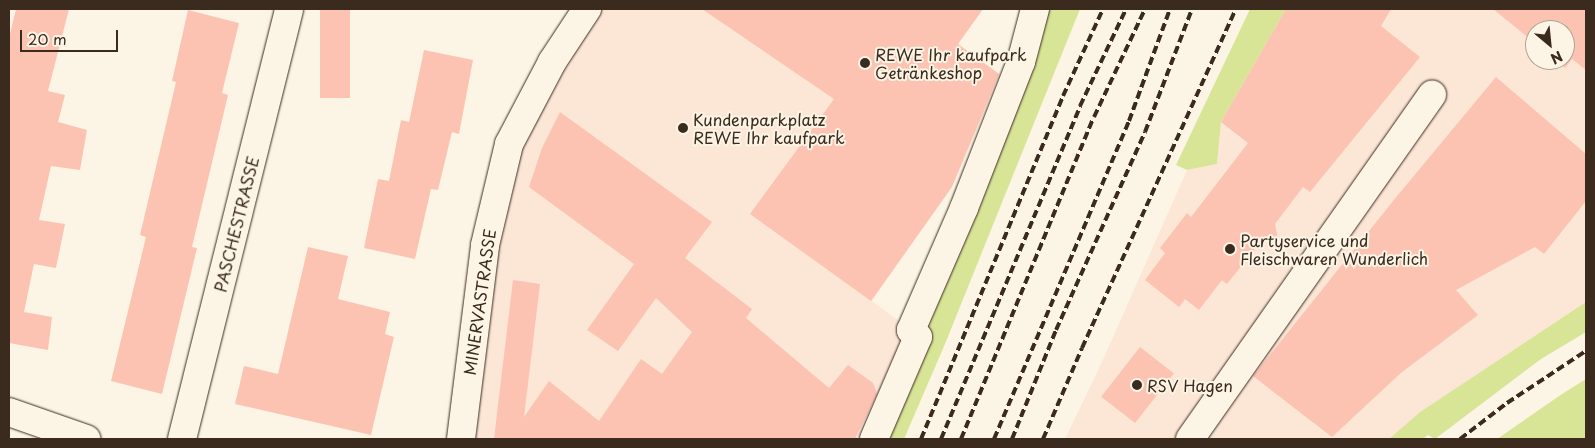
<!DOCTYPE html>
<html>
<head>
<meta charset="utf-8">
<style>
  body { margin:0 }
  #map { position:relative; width:1595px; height:448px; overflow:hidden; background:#fcf5e5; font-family:"Playpen Sans",sans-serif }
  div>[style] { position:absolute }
  .built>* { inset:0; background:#fce6d6 }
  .green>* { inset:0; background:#d8e597 }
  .building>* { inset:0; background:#fcc3b2; transform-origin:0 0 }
  .roads { filter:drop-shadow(0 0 1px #3b2a1e) drop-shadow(0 0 1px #3b2a1e) }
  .minor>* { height:28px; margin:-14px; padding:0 14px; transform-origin:14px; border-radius:14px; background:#fcf5e5 }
  .rail>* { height:4px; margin-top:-2px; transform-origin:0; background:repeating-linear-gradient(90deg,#3b2a1e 0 8px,transparent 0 12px) }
  .dots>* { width:14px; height:14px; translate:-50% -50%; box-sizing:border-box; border:2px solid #fcf5e5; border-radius:50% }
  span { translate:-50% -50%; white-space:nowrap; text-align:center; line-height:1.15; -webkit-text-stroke:4px #fcf5e5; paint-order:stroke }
  .poi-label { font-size:16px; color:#3b2a1e }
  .left { translate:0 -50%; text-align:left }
  .street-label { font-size:16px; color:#3b2a1e }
  .frame { position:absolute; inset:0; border:10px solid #3b2a1e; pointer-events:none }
  .north { position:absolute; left:1525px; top:20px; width:50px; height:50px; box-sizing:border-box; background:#fcf5e5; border:1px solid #afa495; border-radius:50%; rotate:152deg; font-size:14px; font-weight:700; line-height:20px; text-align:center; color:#3b2a1e }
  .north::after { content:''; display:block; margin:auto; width:18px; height:22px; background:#3b2a1e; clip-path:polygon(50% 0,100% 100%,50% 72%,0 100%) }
  .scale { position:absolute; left:20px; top:30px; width:98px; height:22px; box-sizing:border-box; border:2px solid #3b2a1e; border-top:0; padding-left:6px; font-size:15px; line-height:18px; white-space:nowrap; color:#3b2a1e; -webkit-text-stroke:4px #fcf5e5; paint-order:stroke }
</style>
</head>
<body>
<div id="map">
  <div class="built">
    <i style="clip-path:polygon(587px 9px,983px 9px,958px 44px,1001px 75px,952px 186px,872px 301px,911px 330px,874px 439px,461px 439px,509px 144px)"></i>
    <i style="clip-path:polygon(evenodd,1286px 9px,1586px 9px,1586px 302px,1420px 412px,1389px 439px,1065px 439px,1102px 362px,1187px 170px,1217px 164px,1221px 122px,1286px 9px,1535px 30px,1565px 30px,1565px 60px,1535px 60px,1535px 30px)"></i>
  </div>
  <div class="green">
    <i style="clip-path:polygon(1047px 9px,1080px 9px,945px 344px,904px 439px,874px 439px)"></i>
    <i style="clip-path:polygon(1250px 9px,1286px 9px,1221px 122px,1217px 164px,1187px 170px,1176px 165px)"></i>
    <i style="clip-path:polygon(1586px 302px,1586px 332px,1541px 359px,1435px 439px,1428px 435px,1423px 439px,1389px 439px,1420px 412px)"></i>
    <i style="clip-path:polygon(1586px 379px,1586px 439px,1497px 439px,1562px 394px)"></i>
  </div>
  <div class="building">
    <i style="clip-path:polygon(16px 9px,69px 9px,48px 91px,65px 95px,58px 122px,87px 130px,80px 170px,51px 166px,39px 220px,65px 224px,56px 268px,34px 264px,24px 312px,52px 317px,48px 350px,9px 343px,9px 38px)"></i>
    <i style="left:320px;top:9px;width:30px;height:89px"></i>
    <i style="clip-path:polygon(702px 9px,983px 9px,958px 44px,999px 74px,952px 187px,871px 301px,750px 214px,834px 99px)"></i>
    <i style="clip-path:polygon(1286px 9px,1391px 9px,1381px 26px,1420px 57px,1310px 192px,1303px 187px,1275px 224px,1278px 239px,1262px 240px,1227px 284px,1222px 280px,1199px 310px,1185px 299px,1179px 307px,1145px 280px,1165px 253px,1160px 248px,1187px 213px,1191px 217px,1248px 143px,1221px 122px)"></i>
    <i style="clip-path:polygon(1493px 9px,1586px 9px,1586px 70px,1572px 59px,1565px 68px,1556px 60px,1565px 60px,1565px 30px,1535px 30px,1535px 43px)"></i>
    <i style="clip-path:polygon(188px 10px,239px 23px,222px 93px,228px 95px,192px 247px,197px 248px,162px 394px,111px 381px,146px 237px,140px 235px,176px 82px,172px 81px)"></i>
    <i style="clip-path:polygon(424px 50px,473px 60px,459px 134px,452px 132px,438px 190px,431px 189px,415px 259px,364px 248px,378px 179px,389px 181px,401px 120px,409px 122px)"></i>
    <i style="clip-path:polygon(1496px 77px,1586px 154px,1586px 201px,1544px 254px,1535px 247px,1456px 290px,1478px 315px,1402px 372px,1332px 437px,1253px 376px,1393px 201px)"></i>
    <i style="clip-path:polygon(560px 112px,712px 222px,685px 258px,752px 309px,746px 318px,829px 388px,848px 365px,873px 383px,877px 394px,855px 439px,494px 439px,513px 280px,540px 284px,524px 417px,549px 381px,599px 421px,641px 359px,662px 374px,692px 332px,656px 298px,618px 351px,587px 330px,634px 264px,529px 187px,542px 148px)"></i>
    <i style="clip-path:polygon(308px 247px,348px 256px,338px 299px,390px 312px,385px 334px,394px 337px,371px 435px,235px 404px,244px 366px,278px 374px)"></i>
    <i style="left:1140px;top:347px;width:43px;height:63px;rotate:38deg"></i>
  </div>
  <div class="roads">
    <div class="minor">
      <i style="left:9px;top:412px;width:82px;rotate:19.3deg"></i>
      <i style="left:182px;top:439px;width:443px;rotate:-76deg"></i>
      <i style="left:461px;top:439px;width:195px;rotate:-82.9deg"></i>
      <i style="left:485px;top:245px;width:104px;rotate:-76.6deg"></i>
      <i style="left:509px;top:144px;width:93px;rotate:-62.3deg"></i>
      <i style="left:552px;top:62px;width:64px;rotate:-56.6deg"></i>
      <i style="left:874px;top:439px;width:111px;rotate:-66.7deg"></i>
      <i style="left:918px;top:337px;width:10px;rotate:-135deg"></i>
      <i style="left:911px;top:330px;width:133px;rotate:-66.5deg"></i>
      <i style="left:964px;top:208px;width:157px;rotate:-68.7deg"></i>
      <i style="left:1021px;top:62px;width:55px;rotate:-75.2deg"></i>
      <i style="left:1190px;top:439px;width:421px;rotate:-54.9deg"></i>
    </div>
  </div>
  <div class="rail">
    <i style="left:921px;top:439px;width:371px;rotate:-67.5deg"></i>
    <i style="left:1063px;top:96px;width:96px;rotate:-65.3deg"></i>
    <i style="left:941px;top:439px;width:361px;rotate:-67.3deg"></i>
    <i style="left:1080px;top:106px;width:107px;rotate:-64.6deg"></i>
    <i style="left:961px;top:439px;width:348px;rotate:-67.6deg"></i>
    <i style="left:1094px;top:117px;width:119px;rotate:-64.7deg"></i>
    <i style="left:994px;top:439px;width:345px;rotate:-67deg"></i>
    <i style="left:1129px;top:121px;width:119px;rotate:-69.9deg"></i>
    <i style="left:1012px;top:439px;width:118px;rotate:-68deg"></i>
    <i style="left:1056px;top:330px;width:217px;rotate:-65.8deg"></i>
    <i style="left:1145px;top:132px;width:132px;rotate:-69.1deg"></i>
    <i style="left:1043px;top:439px;width:99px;rotate:-66.8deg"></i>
    <i style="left:1082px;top:348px;width:372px;rotate:-65.6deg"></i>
    <i style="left:1460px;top:439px;width:59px;rotate:-37.5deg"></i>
    <i style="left:1507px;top:403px;width:95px;rotate:-33.4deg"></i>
  </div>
  <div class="dots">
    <i style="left:865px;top:63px;background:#3b2a1e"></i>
    <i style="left:683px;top:128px;background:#3b2a1e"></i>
    <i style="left:1230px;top:249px;background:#3b2a1e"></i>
    <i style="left:1137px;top:385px;background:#3b2a1e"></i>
  </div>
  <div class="poi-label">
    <span class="left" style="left:875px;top:63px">REWE Ihr kaufpark<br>Getränkeshop</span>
    <span class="left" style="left:693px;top:128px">Kundenparkplatz<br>REWE Ihr kaufpark</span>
    <span class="left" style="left:1240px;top:249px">Partyservice und<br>Fleischwaren Wunderlich</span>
    <span class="left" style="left:1147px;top:385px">RSV Hagen</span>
  </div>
  <div class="street-label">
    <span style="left:236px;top:224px;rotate:-76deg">PASCHESTRASSE</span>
    <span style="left:479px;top:302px;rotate:-82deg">MINERVASTRASSE</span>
  </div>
  <div class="frame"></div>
  <div class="north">N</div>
  <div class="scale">20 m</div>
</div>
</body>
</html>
